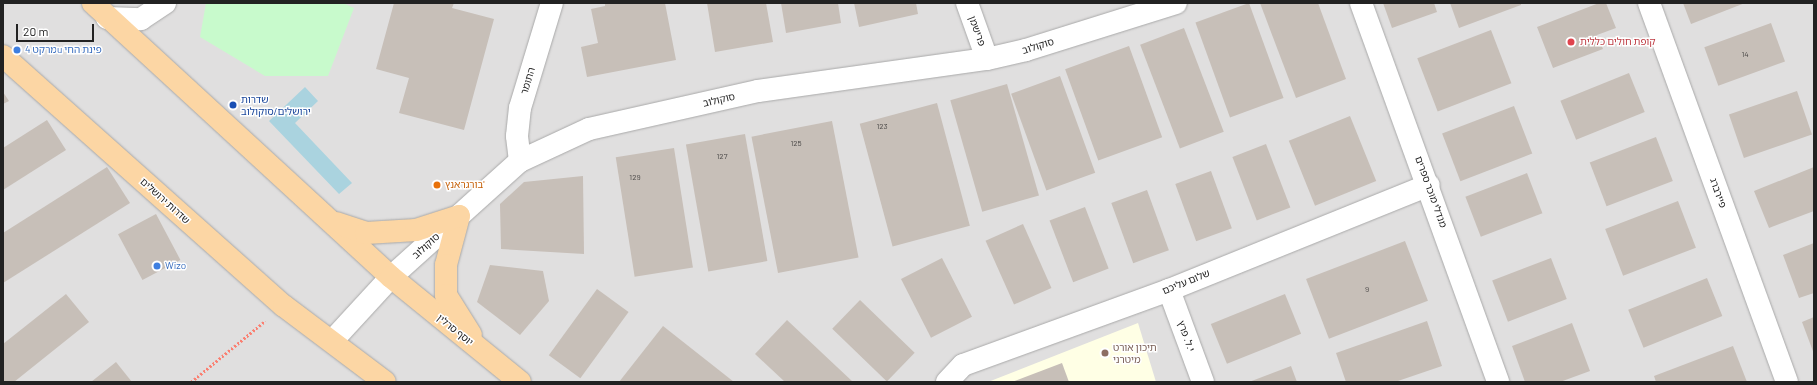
<!DOCTYPE html>
<html>
<head>
<meta charset="utf-8">
<style>
  body { margin:0 }
  #map { position:relative; width:1817px; height:385px; overflow:hidden; background:#f2efe9; font-family:Barlow,"Noto Sans Hebrew",sans-serif }
  div>[style] { position:absolute }
  .residential>* { inset:0; background:#e0dfdf; transform-origin:0 0 }
  .education>* { inset:0; background:#ffffe5 }
  .park>* { inset:0; background:#c8facc }
  .water>* { inset:0; background:#aad3df }
  .building>* { inset:0; background:#c7bfb8; transform-origin:0 0 }
  .path>* { height:2.5px; margin-top:-1.25px; transform-origin:0; background:repeating-linear-gradient(90deg,#fa8072 0 2px,transparent 0 4px) }
  .roads { filter:drop-shadow(0 0 1px #a9a9a9) drop-shadow(0 0 1px #a9a9a9) }
  .minor>* { height:22px; margin:-11px; padding:0 11px; transform-origin:11px; border-radius:11px; background:#fff }
  .major>* { height:22px; margin:-11px; padding:0 11px; transform-origin:11px; border-radius:11px; background:#fcd6a4 }
  .dots>* { width:11px; height:11px; translate:-50% -50%; box-sizing:border-box; border:2px solid #fff; border-radius:50% }
  span { translate:-50% -50%; white-space:nowrap; text-align:center; line-height:1.15; -webkit-text-stroke:3px #fff; paint-order:stroke }
  .number-label { font-size:8px; color:#4b4948 }
  .number-label span { -webkit-text-stroke-width:0 }
  .street-label { font-size:10px; color:#222 }
  .health-label { font-size:10px; color:#be3a42 }
  .left { translate:0 -50%; text-align:left }
  .shop-label { font-size:10px; color:#366cbe }
  .transit-label { font-size:10px; color:#164399 }
  .food-label { font-size:10px; color:#c56008 }
  .education-label { font-size:10px; color:#785e54 }
  .frame { position:absolute; inset:0; border:4px solid #222; pointer-events:none }
  .scale { position:absolute; left:16px; top:24px; width:78px; height:18px; box-sizing:border-box; border:2px solid #222; border-top:0; padding-left:5px; font-size:12px; line-height:14px; white-space:nowrap; color:#222; -webkit-text-stroke:3px #fff; paint-order:stroke }
</style>
</head>
<body>
<div id="map">
  <div class="residential">
    <i style="left:3px;top:3px;width:1811px;height:379px"></i>
  </div>
  <div class="education">
    <i style="clip-path:polygon(1138px 323px,1156px 382px,988px 382px)"></i>
  </div>
  <div class="park">
    <i style="clip-path:polygon(206px 3px,343px 3px,354px 8px,328px 76px,265px 76px,200px 37px)"></i>
  </div>
  <div class="water">
    <i style="clip-path:polygon(305px 87px,318px 101px,295px 123px,352px 183px,339px 194px,269px 121px)"></i>
  </div>
  <div class="building">
    <i style="clip-path:polygon(394px 3px,454px 3px,452px 8px,494px 19px,464px 130px,399px 113px,409px 78px,376px 69px)"></i>
    <i style="clip-path:polygon(605px 3px,665px 3px,676px 60px,587px 77px,581px 47px,598px 43px,591px 9px,605px 6px)"></i>
    <i style="clip-path:polygon(707px 3px,766px 3px,773px 42px,715px 52px)"></i>
    <i style="clip-path:polygon(781px 3px,838px 3px,841px 23px,786px 33px)"></i>
    <i style="clip-path:polygon(854px 3px,916px 3px,918px 14px,859px 27px)"></i>
    <i style="left:1249px;top:3px;width:101px;height:57px;rotate:70deg"></i>
    <i style="clip-path:polygon(1260px 3px,1318px 3px,1346px 79px,1296px 98px)"></i>
    <i style="clip-path:polygon(1383px 3px,1434px 3px,1437px 12px,1392px 28px)"></i>
    <i style="clip-path:polygon(1450px 3px,1521px 3px,1521px 5px,1459px 28px)"></i>
    <i style="clip-path:polygon(1599px 3px,1606px 3px,1616px 28px,1597px 35px,1603px 49px,1553px 68px,1537px 27px)"></i>
    <i style="clip-path:polygon(1683px 3px,1745px 3px,1691px 24px)"></i>
    <i style="left:1771px;top:23px;width:41px;height:71px;rotate:70deg"></i>
    <i style="left:1184px;top:28px;width:111px;height:47px;rotate:69deg"></i>
    <i style="left:1491px;top:30px;width:57px;height:79px;rotate:69deg"></i>
    <i style="left:1129px;top:46px;width:97px;height:68px;rotate:70deg"></i>
    <i style="left:1629px;top:73px;width:42px;height:74px;rotate:68deg"></i>
    <i style="left:1060px;top:76px;width:103px;height:52px;rotate:70deg"></i>
    <i style="left:1007px;top:84px;width:116px;height:59px;rotate:74deg"></i>
    <i style="left:1797px;top:91px;width:46px;height:72px;rotate:71deg"></i>
    <i style="clip-path:polygon(3px 92px,9px 101px,3px 104px)"></i>
    <i style="left:937px;top:103px;width:127px;height:80px;rotate:75deg"></i>
    <i style="left:1514px;top:106px;width:51px;height:77px;rotate:69deg"></i>
    <i style="left:1350px;top:116px;width:70px;height:66px;rotate:68deg"></i>
    <i style="clip-path:polygon(47px 120px,66px 150px,3px 190px,3px 148px)"></i>
    <i style="left:832px;top:121px;width:139px;height:82px;rotate:79deg"></i>
    <i style="left:745px;top:134px;width:129px;height:60px;rotate:80deg"></i>
    <i style="left:1656px;top:137px;width:47px;height:71px;rotate:69deg"></i>
    <i style="left:1266px;top:144px;width:68px;height:36px;rotate:69deg"></i>
    <i style="left:674px;top:148px;width:121px;height:59px;rotate:81deg"></i>
    <i style="clip-path:polygon(107px 167px,130px 203px,3px 283px,3px 233px)"></i>
    <i style="clip-path:polygon(1814px 167px,1814px 211px,1769px 228px,1754px 191px)"></i>
    <i style="left:1211px;top:171px;width:61px;height:38px;rotate:70deg"></i>
    <i style="left:1527px;top:173px;width:43px;height:66px;rotate:69deg"></i>
    <i style="clip-path:polygon(583px 176px,584px 254px,501px 249px,500px 204px,524px 182px)"></i>
    <i style="left:1147px;top:190px;width:64px;height:38px;rotate:70deg"></i>
    <i style="left:1678px;top:201px;width:50px;height:78px;rotate:69deg"></i>
    <i style="left:1085px;top:207px;width:66px;height:38px;rotate:69deg"></i>
    <i style="left:156px;top:214px;width:52px;height:43px;rotate:62deg"></i>
    <i style="left:1023px;top:224px;width:70px;height:41px;rotate:66deg"></i>
    <i style="left:1405px;top:241px;width:64px;height:106px;rotate:69deg"></i>
    <i style="clip-path:polygon(1814px 243px,1814px 293px,1799px 298px,1783px 255px)"></i>
    <i style="left:942px;top:258px;width:66px;height:46px;rotate:63deg"></i>
    <i style="left:1551px;top:258px;width:44px;height:63px;rotate:69deg"></i>
    <i style="clip-path:polygon(490px 265px,543px 271px,549px 301px,520px 335px,477px 302px)"></i>
    <i style="left:1707px;top:278px;width:41px;height:85px;rotate:68deg"></i>
    <i style="left:597px;top:289px;width:39px;height:82px;rotate:36deg"></i>
    <i style="clip-path:polygon(66px 294px,89px 322px,14px 382px,3px 382px,3px 344px)"></i>
    <i style="left:1285px;top:294px;width:43px;height:80px;rotate:68deg"></i>
    <i style="left:860px;top:300px;width:76px;height:40px;rotate:44deg"></i>
    <i style="clip-path:polygon(1814px 317px,1814px 354px,1802px 322px)"></i>
    <i style="clip-path:polygon(787px 320px,853px 382px,785px 382px,755px 354px)"></i>
    <i style="clip-path:polygon(1427px 321px,1442px 366px,1395px 382px,1346px 382px,1336px 353px)"></i>
    <i style="clip-path:polygon(1572px 323px,1590px 371px,1560px 382px,1525px 382px,1512px 346px)"></i>
    <i style="clip-path:polygon(663px 326px,734px 382px,619px 382px)"></i>
    <i style="clip-path:polygon(1733px 346px,1747px 382px,1656px 382px,1654px 376px)"></i>
    <i style="clip-path:polygon(116px 362px,132px 382px,91px 382px)"></i>
    <i style="clip-path:polygon(1062px 363px,1069px 382px,1012px 382px)"></i>
    <i style="clip-path:polygon(1291px 366px,1297px 382px,1249px 382px)"></i>
  </div>
  <div class="path">
    <i style="left:191px;top:382px;width:96px;rotate:-39.5deg"></i>
  </div>
  <div class="roads">
    <div class="minor">
      <i style="left:967px;top:3px;width:59px;rotate:70.3deg"></i>
      <i style="left:1361px;top:3px;width:403px;rotate:70.1deg"></i>
      <i style="left:1649px;top:3px;width:403px;rotate:70deg"></i>
      <i style="left:107px;top:18px;width:34px;rotate:2deg"></i>
      <i style="left:141px;top:19px;width:29px;rotate:-34deg"></i>
      <i style="left:520px;top:161px;width:25px;rotate:-97deg"></i>
      <i style="left:517px;top:136px;width:28px;rotate:-84deg"></i>
      <i style="left:520px;top:108px;width:110px;rotate:-73.1deg"></i>
      <i style="left:1169px;top:290px;width:98px;rotate:69.7deg"></i>
      <i style="left:333px;top:340px;width:86px;rotate:-47.4deg"></i>
      <i style="left:391px;top:277px;width:173px;rotate:-42deg"></i>
      <i style="left:520px;top:161px;width:76px;rotate:-24.9deg"></i>
      <i style="left:589px;top:129px;width:173px;rotate:-12.7deg"></i>
      <i style="left:758px;top:91px;width:231px;rotate:-8deg"></i>
      <i style="left:987px;top:59px;width:40px;rotate:-13deg"></i>
      <i style="left:1026px;top:50px;width:157px;rotate:-17.4deg"></i>
      <i style="left:947px;top:382px;width:23px;rotate:-47deg"></i>
      <i style="left:963px;top:365px;width:219px;rotate:-20deg"></i>
      <i style="left:1169px;top:290px;width:280px;rotate:-22deg"></i>
    </div>
    <div class="major">
      <i style="left:93px;top:3px;width:405px;rotate:42.6deg"></i>
      <i style="left:391px;top:277px;width:166px;rotate:39.1deg"></i>
      <i style="left:3px;top:56px;width:376px;rotate:41.7deg"></i>
      <i style="left:284px;top:306px;width:126px;rotate:37deg"></i>
      <i style="left:459px;top:216px;width:51px;rotate:104.9deg"></i>
      <i style="left:446px;top:265px;width:30px;rotate:90deg"></i>
      <i style="left:446px;top:295px;width:47px;rotate:58deg"></i>
      <i style="left:336px;top:223px;width:32px;rotate:18deg"></i>
      <i style="left:366px;top:233px;width:50px;rotate:-3.4deg"></i>
      <i style="left:416px;top:230px;width:45px;rotate:-18deg"></i>
    </div>
  </div>
  <div class="dots">
    <i style="left:1571px;top:42px;background:#e0444e"></i>
    <i style="left:17px;top:50px;background:#3f7fe0"></i>
    <i style="left:233px;top:105px;background:#1a4fb4"></i>
    <i style="left:437px;top:185px;background:#e8710a"></i>
    <i style="left:157px;top:266px;background:#3f7fe0"></i>
    <i style="left:1105px;top:353px;background:#8d6e63"></i>
  </div>
  <div class="number-label">
    <span style="left:1745px;top:55px">14</span>
    <span style="left:882px;top:127px">123</span>
    <span style="left:796px;top:144px">125</span>
    <span style="left:722px;top:157px">127</span>
    <span style="left:635px;top:178px">129</span>
    <span style="left:1367px;top:290px">9</span>
  </div>
  <div class="street-label">
    <span style="left:977px;top:31px;rotate:70deg">פרישמן</span>
    <span style="left:1038px;top:46px;rotate:-17deg">סוקולוב</span>
    <span style="left:528px;top:81px;rotate:-73deg">התומר</span>
    <span style="left:719px;top:100px;rotate:-13deg">סוקולוב</span>
    <span style="left:1431px;top:192px;rotate:70deg">מנדלי מוכר ספרים</span>
    <span style="left:1718px;top:193px;rotate:70deg">פיירברג</span>
    <span style="left:165px;top:201px;rotate:42deg">שדרות ירושלים</span>
    <span style="left:426px;top:246px;rotate:-42deg">סוקולוב</span>
    <span style="left:1186px;top:282px;rotate:-22deg">שלום עליכם</span>
    <span style="left:455px;top:330px;rotate:39deg">יוסף סרלין</span>
    <span style="left:1186px;top:336px;rotate:70deg">י.ל. פרץ</span>
  </div>
  <div class="health-label">
    <span class="left" style="left:1580px;top:42px">קופת חולים כללית</span>
  </div>
  <div class="shop-label">
    <span class="left" style="left:25px;top:50px">מרקט 4u פינת החי</span>
    <span class="left" style="left:165px;top:266px">Wizo</span>
  </div>
  <div class="transit-label">
    <span class="left" style="left:241px;top:105px">שדרות<br>ירושלים/סוקולוב</span>
  </div>
  <div class="food-label">
    <span class="left" style="left:445px;top:185px">בורגראנץ'</span>
  </div>
  <div class="education-label">
    <span class="left" style="left:1113px;top:353px">תיכון אורט<br>מיטרני</span>
  </div>
  <div class="frame"></div>
  <div class="scale">20 m</div>
</div>
</body>
</html>
